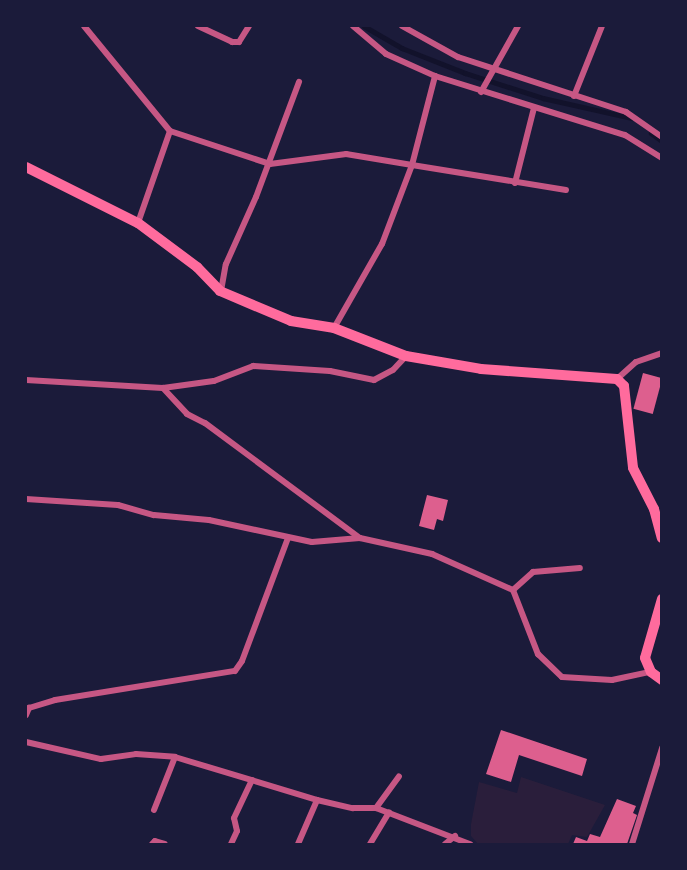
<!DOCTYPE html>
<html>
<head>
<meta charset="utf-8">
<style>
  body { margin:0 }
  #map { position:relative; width:687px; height:870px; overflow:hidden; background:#1b1b3a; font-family:"Nunito Sans",sans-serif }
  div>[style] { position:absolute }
  .green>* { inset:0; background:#2a1e3b }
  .stream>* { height:4.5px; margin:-2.25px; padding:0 2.25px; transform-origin:2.25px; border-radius:2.25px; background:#12122b }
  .building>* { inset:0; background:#dd5f8e; transform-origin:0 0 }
  .minor>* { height:6px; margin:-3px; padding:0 3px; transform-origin:3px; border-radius:3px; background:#c65784 }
  .secondary>* { height:10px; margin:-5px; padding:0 5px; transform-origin:5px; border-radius:5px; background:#ff6b9d }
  span { translate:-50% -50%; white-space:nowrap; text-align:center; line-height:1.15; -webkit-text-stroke:5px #1b1b3a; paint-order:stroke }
  .frame { position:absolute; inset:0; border:27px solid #1b1b3a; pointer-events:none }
</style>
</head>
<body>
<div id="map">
  <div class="green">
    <i style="clip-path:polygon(521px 777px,605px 805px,587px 837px,572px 835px,568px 844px,478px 844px,471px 836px,471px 824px,479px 782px,517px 793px)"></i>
  </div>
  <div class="stream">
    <i style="left:364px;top:26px;width:44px;rotate:30.1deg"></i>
    <i style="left:402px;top:48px;width:68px;rotate:21.6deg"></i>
    <i style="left:465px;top:73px;width:82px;rotate:17.8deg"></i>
    <i style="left:543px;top:98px;width:91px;rotate:12.7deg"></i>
    <i style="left:651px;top:133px;width:14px;rotate:36deg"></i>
  </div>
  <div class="building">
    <i style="left:643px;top:373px;width:20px;height:37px;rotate:15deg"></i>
    <i style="clip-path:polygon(427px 495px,448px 500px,443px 521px,437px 519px,434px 530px,419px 526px)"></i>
    <i style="clip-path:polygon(501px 730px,587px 759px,582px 776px,519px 755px,511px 782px,486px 774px)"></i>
    <i style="clip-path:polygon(617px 799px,636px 806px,633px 813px,637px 815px,627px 844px,573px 844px,576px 837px,587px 841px,590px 834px,600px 837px)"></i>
  </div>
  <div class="minor">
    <i style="left:84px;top:26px;width:136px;rotate:50.7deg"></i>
    <i style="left:170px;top:131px;width:97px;rotate:109.2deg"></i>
    <i style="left:198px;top:26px;width:38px;rotate:25deg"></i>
    <i style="left:232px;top:42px;width:7px"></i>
    <i style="left:239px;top:42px;width:19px;rotate:-58deg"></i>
    <i style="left:353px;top:26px;width:43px;rotate:40.3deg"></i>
    <i style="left:386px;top:54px;width:54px;rotate:24.2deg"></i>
    <i style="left:435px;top:76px;width:199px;rotate:17.3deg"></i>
    <i style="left:625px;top:135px;width:44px;rotate:31.9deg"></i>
    <i style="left:402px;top:26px;width:64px;rotate:29deg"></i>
    <i style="left:458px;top:57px;width:177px;rotate:18.1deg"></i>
    <i style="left:626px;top:112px;width:44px;rotate:34.8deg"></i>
    <i style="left:481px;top:92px;width:76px;rotate:-60.7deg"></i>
    <i style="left:574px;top:96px;width:75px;rotate:-68.2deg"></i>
    <i style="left:170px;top:131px;width:105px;rotate:18.3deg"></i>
    <i style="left:270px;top:164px;width:77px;rotate:-7.5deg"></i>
    <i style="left:346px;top:154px;width:67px;rotate:9.5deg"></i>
    <i style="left:412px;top:165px;width:92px;rotate:-75.5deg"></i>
    <i style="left:515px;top:183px;width:77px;rotate:-75.8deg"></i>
    <i style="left:221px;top:291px;width:27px;rotate:-80deg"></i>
    <i style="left:226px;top:264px;width:73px;rotate:-65.9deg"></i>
    <i style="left:256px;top:197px;width:123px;rotate:-69.5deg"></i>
    <i style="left:334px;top:328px;width:97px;rotate:-60.3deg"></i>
    <i style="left:382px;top:244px;width:85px;rotate:-69.2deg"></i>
    <i style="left:412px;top:165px;width:156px;rotate:9.2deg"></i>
    <i style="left:617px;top:379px;width:25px;rotate:-42deg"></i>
    <i style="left:636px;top:362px;width:28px;rotate:-19deg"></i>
    <i style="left:26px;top:380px;width:137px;rotate:3.3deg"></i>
    <i style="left:163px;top:388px;width:51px;rotate:-7.8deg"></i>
    <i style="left:214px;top:381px;width:42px;rotate:-21deg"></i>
    <i style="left:253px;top:366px;width:77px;rotate:3.7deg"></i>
    <i style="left:330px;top:371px;width:45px;rotate:11.6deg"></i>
    <i style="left:374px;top:380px;width:21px;rotate:-28deg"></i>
    <i style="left:393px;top:370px;width:19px;rotate:-47deg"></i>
    <i style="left:163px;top:388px;width:35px;rotate:47deg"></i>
    <i style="left:187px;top:414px;width:20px;rotate:27deg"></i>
    <i style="left:205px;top:423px;width:193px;rotate:36.6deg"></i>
    <i style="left:26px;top:499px;width:92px;rotate:3.7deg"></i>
    <i style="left:118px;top:505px;width:37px;rotate:16deg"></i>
    <i style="left:154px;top:515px;width:55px;rotate:5.2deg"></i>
    <i style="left:209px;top:520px;width:105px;rotate:12.1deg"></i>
    <i style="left:312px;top:542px;width:48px;rotate:-4.8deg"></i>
    <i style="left:360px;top:538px;width:74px;rotate:12.5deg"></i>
    <i style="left:432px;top:554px;width:89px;rotate:24deg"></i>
    <i style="left:513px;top:590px;width:69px;rotate:68.7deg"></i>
    <i style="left:538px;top:654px;width:33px;rotate:44deg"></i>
    <i style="left:562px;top:677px;width:50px;rotate:3.4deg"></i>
    <i style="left:612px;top:680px;width:40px;rotate:-12deg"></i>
    <i style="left:513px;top:590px;width:27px;rotate:-42deg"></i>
    <i style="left:533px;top:572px;width:47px;rotate:-4.9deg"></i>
    <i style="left:26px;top:715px;width:8px;rotate:-67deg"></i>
    <i style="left:29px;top:708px;width:27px;rotate:-17deg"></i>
    <i style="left:55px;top:700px;width:182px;rotate:-9.2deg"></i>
    <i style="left:235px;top:671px;width:12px;rotate:-55deg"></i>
    <i style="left:242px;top:661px;width:131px;rotate:-69.5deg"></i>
    <i style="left:26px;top:742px;width:77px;rotate:12.8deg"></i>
    <i style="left:101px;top:759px;width:35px;rotate:-8deg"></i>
    <i style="left:136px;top:754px;width:39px;rotate:4deg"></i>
    <i style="left:175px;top:757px;width:148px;rotate:16.8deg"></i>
    <i style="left:317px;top:800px;width:37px;rotate:13deg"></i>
    <i style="left:353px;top:808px;width:23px"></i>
    <i style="left:376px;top:808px;width:101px;rotate:21deg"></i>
    <i style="left:376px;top:808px;width:39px;rotate:-54deg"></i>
    <i style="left:154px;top:810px;width:57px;rotate:-68.4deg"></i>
    <i style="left:152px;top:844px;width:4px;rotate:-45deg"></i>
    <i style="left:155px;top:841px;width:10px;rotate:17deg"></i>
    <i style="left:231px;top:844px;width:14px;rotate:-65deg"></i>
    <i style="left:237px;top:831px;width:13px;rotate:-103deg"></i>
    <i style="left:234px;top:818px;width:42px;rotate:-64.7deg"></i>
    <i style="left:298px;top:844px;width:48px;rotate:-66.6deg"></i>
    <i style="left:370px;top:844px;width:37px;rotate:-59deg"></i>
    <i style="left:445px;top:844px;width:13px;rotate:-39deg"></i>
    <i style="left:632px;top:844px;width:101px;rotate:-72.6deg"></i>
  </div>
  <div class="secondary">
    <i style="left:26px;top:167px;width:125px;rotate:26.6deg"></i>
    <i style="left:138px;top:223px;width:74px;rotate:36.7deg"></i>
    <i style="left:197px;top:267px;width:33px;rotate:46deg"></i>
    <i style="left:220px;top:291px;width:77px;rotate:22.9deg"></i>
    <i style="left:291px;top:321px;width:44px;rotate:9.2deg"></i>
    <i style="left:334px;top:328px;width:77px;rotate:21.3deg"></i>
    <i style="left:406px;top:356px;width:76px;rotate:9.8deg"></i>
    <i style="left:481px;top:369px;width:136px;rotate:4.2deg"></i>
    <i style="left:617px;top:379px;width:10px;rotate:45deg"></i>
    <i style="left:624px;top:386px;width:82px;rotate:83.7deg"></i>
    <i style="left:633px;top:468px;width:46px;rotate:62.9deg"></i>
    <i style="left:654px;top:509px;width:30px;rotate:75deg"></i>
    <i style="left:662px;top:599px;width:61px;rotate:106.1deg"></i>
    <i style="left:645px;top:658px;width:15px;rotate:67deg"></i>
    <i style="left:651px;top:672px;width:14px;rotate:36deg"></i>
  </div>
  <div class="frame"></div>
</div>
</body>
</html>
